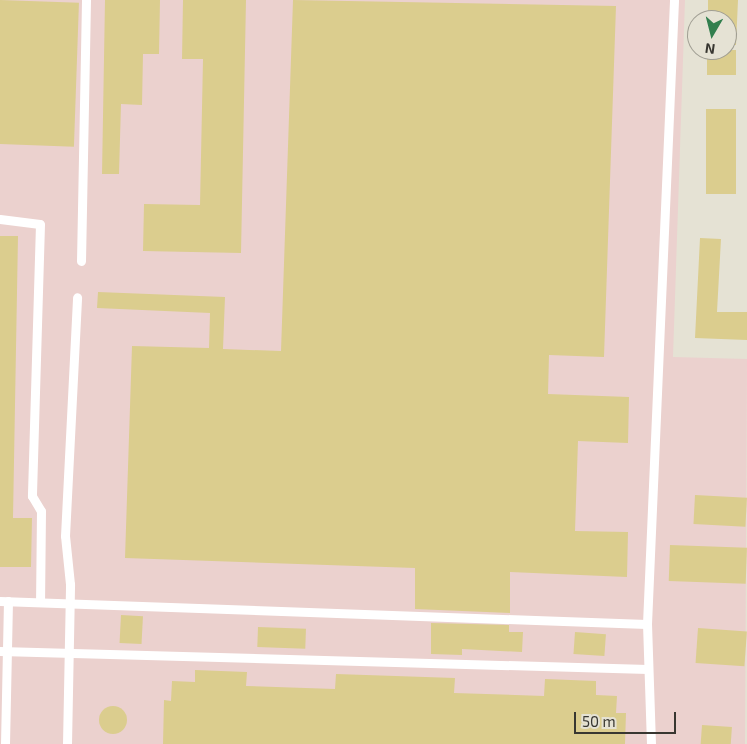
<!DOCTYPE html>
<html>
<head>
<meta charset="utf-8">
<style>
  body { margin:0 }
  #map { position:relative; width:747px; height:744px; overflow:hidden; background:#e5e2d4; font-family:"Exo 2",sans-serif }
  div>[style] { position:absolute }
  .industrial>* { inset:0; background:#ebd1ce }
  .building>* { inset:0; background:#dbcd8e; transform-origin:0 0 }
  .round { border-radius:50% }
  .service>* { height:9px; margin:-4.5px; padding:0 4.5px; transform-origin:4.5px; border-radius:4.5px; background:#fff }
  span { translate:-50% -50%; white-space:nowrap; text-align:center; line-height:1.15; -webkit-text-stroke:5px #e5e2d4; paint-order:stroke }
  .north { position:absolute; left:687px; top:10px; width:50px; height:50px; box-sizing:border-box; background:#e5e2d4; border:1px solid #a09e93; border-radius:50%; rotate:188deg; font-size:14px; font-weight:700; line-height:20px; text-align:center; color:#383731 }
  .north::after { content:''; display:block; margin:auto; width:18px; height:22px; background:#327f4e; clip-path:polygon(50% 0,100% 100%,50% 72%,0 100%) }
  .scale { position:absolute; left:574px; top:712px; width:102px; height:22px; box-sizing:border-box; border:2px solid #383731; border-top:0; padding-left:6px; font-size:15px; line-height:18px; white-space:nowrap; color:#383731; -webkit-text-stroke:4px #e5e2d4; paint-order:stroke }
</style>
</head>
<body>
<div id="map">
  <div class="industrial">
    <i style="clip-path:polygon(0 0,685px 0,673px 357px,747px 359px,745px 744px,0 744px)"></i>
  </div>
  <div class="building">
    <i style="left:0;top:0;width:79px;height:144px;rotate:2deg"></i>
    <i style="clip-path:polygon(105px 0,160px 0,159px 54px,143px 54px,142px 105px,121px 104px,119px 174px,102px 174px)"></i>
    <i style="clip-path:polygon(183px 0,246px 0,241px 253px,143px 251px,144px 204px,200px 205px,203px 59px,182px 59px)"></i>
    <i style="clip-path:polygon(293px 0,616px 6px,604px 357px,549px 355px,548px 394px,629px 397px,628px 443px,578px 441px,575px 531px,628px 532px,627px 577px,510px 572px,510px 613px,415px 609px,415px 568px,125px 558px,132px 346px,209px 348px,210px 313px,97px 308px,98px 292px,225px 297px,223px 349px,281px 351px)"></i>
    <i style="clip-path:polygon(708px 0,738px 0,736px 45px,727px 45px,727px 20px,708px 20px)"></i>
    <i style="left:707px;top:50px;width:29px;height:25px"></i>
    <i style="left:706px;top:109px;width:30px;height:85px"></i>
    <i style="clip-path:polygon(0 236px,18px 236px,13px 518px,32px 518px,31px 567px,0 567px)"></i>
    <i style="clip-path:polygon(700px 238px,721px 239px,717px 312px,747px 312px,747px 340px,695px 338px)"></i>
    <i style="left:695px;top:495px;width:52px;height:29px;rotate:3deg"></i>
    <i style="left:670px;top:545px;width:77px;height:36px;rotate:2deg"></i>
    <i style="left:121px;top:615px;width:22px;height:28px;rotate:3deg"></i>
    <i style="clip-path:polygon(431px 623px,509px 625px,509px 632px,523px 632px,522px 652px,462px 649px,462px 655px,431px 654px)"></i>
    <i style="left:258px;top:627px;width:48px;height:20px;rotate:2deg"></i>
    <i style="left:698px;top:628px;width:49px;height:35px;rotate:4deg"></i>
    <i style="left:575px;top:632px;width:31px;height:22px;rotate:4deg"></i>
    <i style="clip-path:polygon(195px 670px,247px 672px,246px 686px,335px 689px,336px 674px,455px 678px,454px 693px,544px 696px,545px 679px,596px 681px,596px 695px,617px 696px,616px 713px,626px 713px,625px 744px,163px 744px,164px 700px,171px 701px,172px 681px,195px 682px)"></i>
    <i class="round" style="left:99px;top:706px;width:28px;height:28px"></i>
    <i style="left:702px;top:725px;width:30px;height:19px;rotate:4deg"></i>
  </div>
  <div class="service">
    <i style="left:0;top:219px;width:40px;rotate:7.1deg"></i>
    <i style="left:40px;top:224px;width:272px;rotate:91.7deg"></i>
    <i style="left:32px;top:496px;width:17px;rotate:59deg"></i>
    <i style="left:41px;top:511px;width:90px;rotate:90.6deg"></i>
    <i style="left:81px;top:261px;width:261px;rotate:-88.9deg"></i>
    <i style="left:0;top:601px;width:647px;rotate:2.04deg"></i>
    <i style="left:0;top:651px;width:648px;rotate:1.59deg"></i>
    <i style="left:5px;top:744px;width:143px;rotate:-88.8deg"></i>
    <i style="left:67px;top:744px;width:160px;rotate:-88.9deg"></i>
    <i style="left:70px;top:584px;width:48px;rotate:-95.9deg"></i>
    <i style="left:65px;top:536px;width:239px;rotate:-87.1deg"></i>
    <i style="left:651px;top:744px;width:120px;rotate:-91.9deg"></i>
    <i style="left:647px;top:624px;width:625px;rotate:-87.52deg"></i>
  </div>
  <div class="north">N</div>
  <div class="scale">50 m</div>
</div>
</body>
</html>
